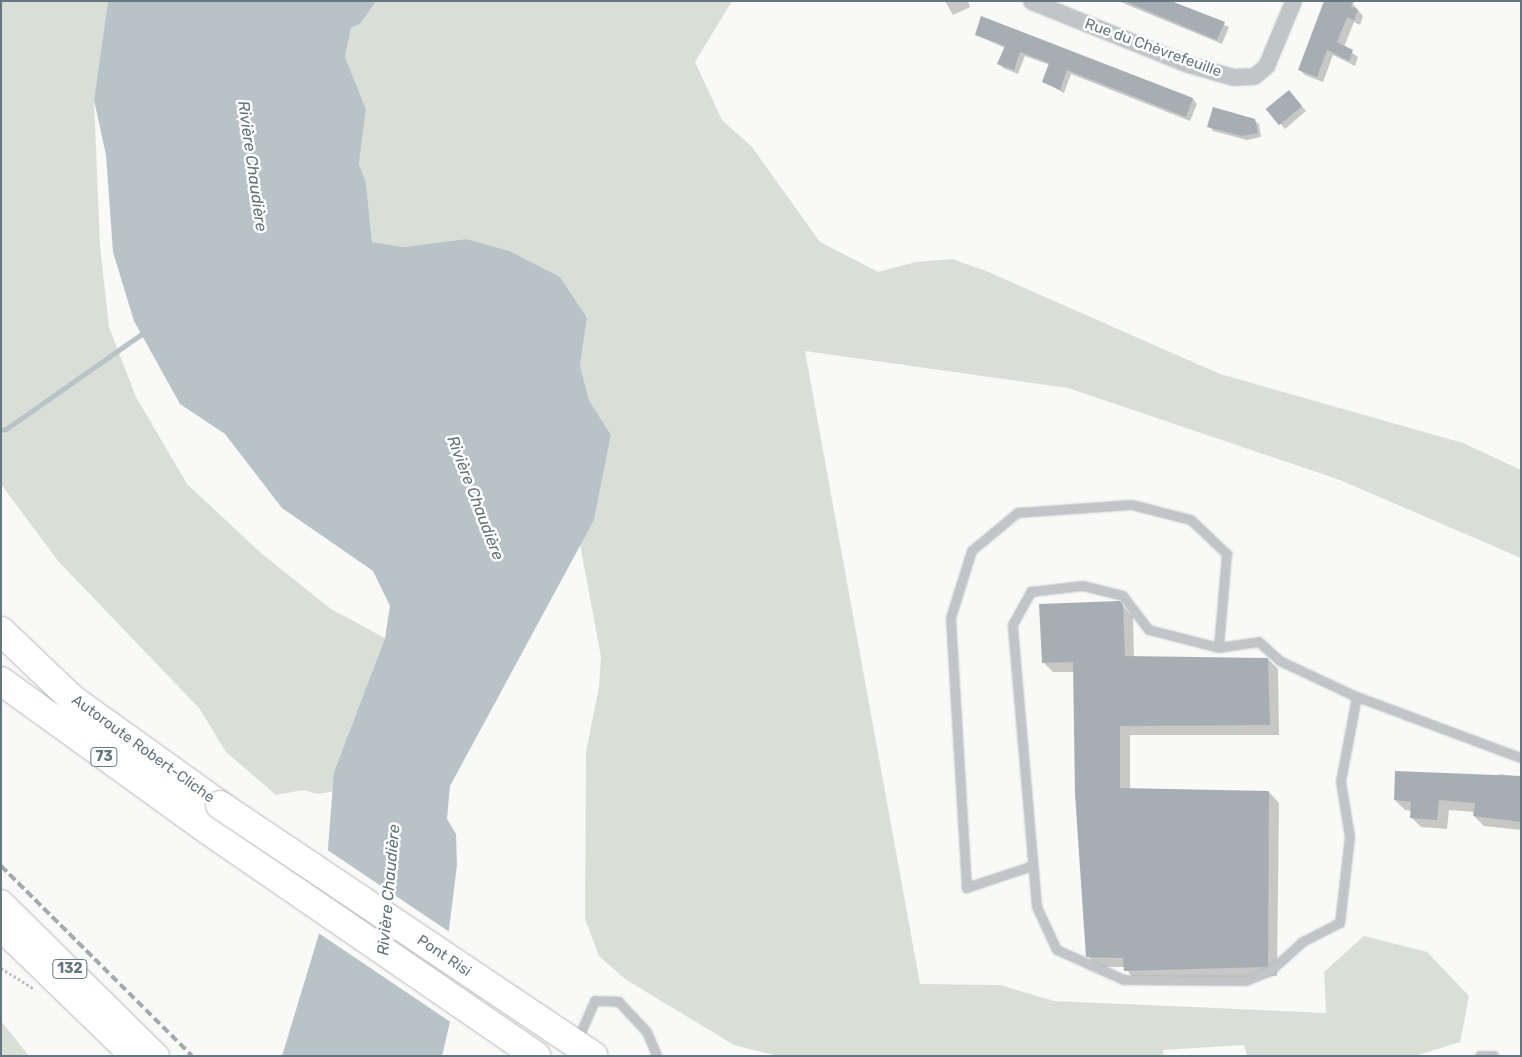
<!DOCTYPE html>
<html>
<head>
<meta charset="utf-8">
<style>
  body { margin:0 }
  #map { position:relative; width:1522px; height:1057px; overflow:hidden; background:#f9f9f7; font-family:Rubik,sans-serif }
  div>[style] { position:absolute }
  .green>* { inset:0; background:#d9ded7 }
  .water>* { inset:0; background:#b8c3c7 }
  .pier>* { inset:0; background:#f9f9f7 }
  .shadow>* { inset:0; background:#0003 }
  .stream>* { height:4.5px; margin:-2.25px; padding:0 2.25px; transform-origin:2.25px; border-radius:2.25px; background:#b8c3c7 }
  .building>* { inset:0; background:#a6aeb3; transform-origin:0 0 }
  .path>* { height:2.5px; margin-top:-1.25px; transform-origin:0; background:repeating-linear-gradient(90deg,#bbbec0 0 2.5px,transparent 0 5px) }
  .roads { filter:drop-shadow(0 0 1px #b4b9bc) drop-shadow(0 0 1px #b4b9bc) }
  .service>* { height:8px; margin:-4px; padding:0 4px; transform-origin:4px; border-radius:4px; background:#c1c5c8 }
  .minor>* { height:15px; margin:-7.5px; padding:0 7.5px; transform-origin:7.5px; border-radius:7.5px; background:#c1c5c8 }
  .primary>* { height:24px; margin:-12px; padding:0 12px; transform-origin:12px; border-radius:12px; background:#fff }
  .motorway>* { height:28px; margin:-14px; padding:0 14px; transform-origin:14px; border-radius:14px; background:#fff }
  .rail>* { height:4px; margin-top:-2px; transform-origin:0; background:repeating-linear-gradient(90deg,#a3a9ae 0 8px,transparent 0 12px) }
  .bridges { filter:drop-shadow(0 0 1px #b4b8bb) drop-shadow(0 0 1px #b4b8bb) }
  .motorway-bridge>* { height:28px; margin:-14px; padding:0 14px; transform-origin:14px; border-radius:14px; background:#fff }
  span { translate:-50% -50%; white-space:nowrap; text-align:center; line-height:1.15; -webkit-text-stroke:5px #fff; paint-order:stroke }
  .shield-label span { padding:1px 4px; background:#fff; border:1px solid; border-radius:4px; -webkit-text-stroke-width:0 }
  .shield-label { font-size:14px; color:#66767f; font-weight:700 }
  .street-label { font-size:15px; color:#66767f }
  .water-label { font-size:16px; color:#617479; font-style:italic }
  .frame { position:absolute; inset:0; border:2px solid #66767f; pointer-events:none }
</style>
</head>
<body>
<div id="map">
  <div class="green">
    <i style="clip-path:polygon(1px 1px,108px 1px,94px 100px,100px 245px,109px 327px,136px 397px,187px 484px,262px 554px,331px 609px,385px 638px,334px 772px,335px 791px,318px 794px,303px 790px,276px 795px,226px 752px,199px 708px,58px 561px,1px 484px)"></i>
    <i style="clip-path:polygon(376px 1px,732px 1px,695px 62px,722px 120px,752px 147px,820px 242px,878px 272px,916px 262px,952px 259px,986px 271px,1220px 374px,1463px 443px,1521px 470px,1521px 558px,1340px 480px,1068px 388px,805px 351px,920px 984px,1000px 985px,1054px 1001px,1326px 1013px,1324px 972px,1364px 936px,1427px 952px,1469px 996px,1460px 1042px,1415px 1056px,1247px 1056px,1244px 1045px,1163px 1050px,1164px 1056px,778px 1056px,734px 1045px,625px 979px,599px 956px,585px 919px,586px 752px,599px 687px,601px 657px,580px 544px,594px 520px,611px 435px,589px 400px,580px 365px,587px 318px,466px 239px,403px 247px,372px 242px,366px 183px,359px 164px,366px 109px,345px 57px,351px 28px,361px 23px)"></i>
    <i style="clip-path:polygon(1px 1021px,29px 1056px,1px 1056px)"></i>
  </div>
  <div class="water">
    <i style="clip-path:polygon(108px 1px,376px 1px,361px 23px,351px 28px,345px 57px,366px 109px,359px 164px,366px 183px,372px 242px,403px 247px,466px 239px,509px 251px,560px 277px,587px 318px,580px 365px,589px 400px,611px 435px,594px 520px,450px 786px,447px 819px,456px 834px,457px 865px,448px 937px,453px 1009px,442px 1056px,282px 1056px,322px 924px,334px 772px,385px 638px,390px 606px,373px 571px,282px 508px,225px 434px,180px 404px,134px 321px,113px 252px,106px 155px,94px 100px)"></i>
  </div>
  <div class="pier">
    <i style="clip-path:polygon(326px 849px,451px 933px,456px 971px,452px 1023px,317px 932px)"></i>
  </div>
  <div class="shadow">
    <i style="clip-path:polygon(945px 1px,968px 1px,970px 7px,953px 15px)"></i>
    <i style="clip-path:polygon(1118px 1px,1170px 1px,1229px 27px,1222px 44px)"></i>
    <i style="clip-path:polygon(1353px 4px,1363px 16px,1360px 25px,1354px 22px,1344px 47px,1358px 57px,1355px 66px,1333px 55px,1323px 82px,1305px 75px,1299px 69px)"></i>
    <i style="clip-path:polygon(982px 17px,1193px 99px,1197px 104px,1190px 121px,1071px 74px,1064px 93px,1044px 82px,1050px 65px,1025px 56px,1018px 74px,1003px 68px,999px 64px,1005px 48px,976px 35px)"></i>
    <i style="clip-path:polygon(1294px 97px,1306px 111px,1285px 129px,1268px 110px)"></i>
    <i style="clip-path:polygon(1254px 120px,1259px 124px,1261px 137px,1247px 140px,1213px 131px,1209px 126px)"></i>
    <i style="clip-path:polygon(1120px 603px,1133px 617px,1134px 657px,1268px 659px,1278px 669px,1279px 735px,1130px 735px,1130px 789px,1269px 792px,1279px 803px,1277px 976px,1135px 981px,1125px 967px,1098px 967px,1088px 956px,1074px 672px,1053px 672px,1043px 662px)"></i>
    <i style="clip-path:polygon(1499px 774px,1521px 777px,1521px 830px,1484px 826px,1474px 816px,1475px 812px,1449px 810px,1447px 829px,1421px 827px,1411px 817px,1412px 811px,1405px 810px,1395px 800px,1499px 778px)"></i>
  </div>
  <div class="stream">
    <i style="left:1px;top:430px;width:5px;rotate:-11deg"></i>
    <i style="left:6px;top:429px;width:171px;rotate:-35deg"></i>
  </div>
  <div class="building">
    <i style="clip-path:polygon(1124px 1px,1171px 1px,1225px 22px,1217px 40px)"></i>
    <i style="clip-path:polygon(1324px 1px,1354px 1px,1351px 7px,1358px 9px,1354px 20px,1347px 17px,1337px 42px,1353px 50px,1349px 61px,1327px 50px,1317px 77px,1298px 70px)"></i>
    <i style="clip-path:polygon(981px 16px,1193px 98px,1186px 117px,1067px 70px,1060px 90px,1042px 82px,1049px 63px,1020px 52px,1014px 70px,997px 64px,1005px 46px,975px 35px)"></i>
    <i style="left:1289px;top:90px;width:21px;height:30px;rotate:51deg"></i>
    <i style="clip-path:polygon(1213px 107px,1255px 119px,1258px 133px,1242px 136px,1207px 127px)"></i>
    <i style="clip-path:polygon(1120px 601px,1123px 605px,1125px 656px,1268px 658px,1270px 725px,1120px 726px,1120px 788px,1269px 791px,1268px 966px,1265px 967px,1124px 971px,1123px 958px,1086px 957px,1075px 794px,1073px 662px,1042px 663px,1039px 604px)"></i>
    <i style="clip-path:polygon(1395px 771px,1521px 776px,1521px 822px,1473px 816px,1475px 803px,1439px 800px,1437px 820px,1410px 818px,1411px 802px,1394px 800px)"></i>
  </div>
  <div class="path">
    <i style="left:1px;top:968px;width:40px;rotate:32deg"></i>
  </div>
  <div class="roads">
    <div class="service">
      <i style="left:1357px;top:697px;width:86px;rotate:100.7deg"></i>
      <i style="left:1341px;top:782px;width:56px;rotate:80.7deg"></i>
      <i style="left:1350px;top:837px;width:87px;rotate:96.6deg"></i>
      <i style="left:1340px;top:923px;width:42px;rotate:152.8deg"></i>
      <i style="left:1303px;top:942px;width:43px;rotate:137.8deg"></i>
      <i style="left:1271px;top:971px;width:27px;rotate:158deg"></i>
      <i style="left:1246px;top:981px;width:122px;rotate:-179.5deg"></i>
      <i style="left:1124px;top:980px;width:73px;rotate:-155.9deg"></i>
      <i style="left:1057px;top:950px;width:47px;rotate:-114.9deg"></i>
      <i style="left:1037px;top:907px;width:283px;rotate:-94.9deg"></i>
      <i style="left:1013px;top:625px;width:38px;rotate:-61deg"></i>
      <i style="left:1031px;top:592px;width:52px;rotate:-6.6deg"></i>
      <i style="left:1083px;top:586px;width:41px;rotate:14deg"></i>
      <i style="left:1123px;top:596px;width:43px;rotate:52.6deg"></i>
      <i style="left:1149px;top:630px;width:72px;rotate:14.4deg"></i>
      <i style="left:1219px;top:648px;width:40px;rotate:-8.5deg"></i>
      <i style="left:1259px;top:642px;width:28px;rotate:42deg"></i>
      <i style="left:1280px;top:661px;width:85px;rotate:25.1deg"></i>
      <i style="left:1357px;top:697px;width:175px;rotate:20.4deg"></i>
      <i style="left:1033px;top:866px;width:70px;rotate:161.6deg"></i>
      <i style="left:967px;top:888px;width:270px;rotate:-93.4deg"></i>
      <i style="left:951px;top:618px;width:70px;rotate:-72.6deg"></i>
      <i style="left:972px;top:551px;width:60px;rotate:-39.6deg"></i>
      <i style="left:1018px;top:513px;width:114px;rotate:-4deg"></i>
      <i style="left:1132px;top:505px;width:61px;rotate:14.3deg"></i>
      <i style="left:1191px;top:520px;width:50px;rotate:43.4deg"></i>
      <i style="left:1227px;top:554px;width:94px;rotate:94.9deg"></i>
      <i style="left:578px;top:1040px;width:43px;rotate:-66.4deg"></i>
      <i style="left:595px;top:1001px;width:24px;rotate:2deg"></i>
      <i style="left:619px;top:1002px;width:41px;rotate:47deg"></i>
      <i style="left:647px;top:1032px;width:26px;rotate:67deg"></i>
      <i style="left:1480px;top:1056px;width:14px"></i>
    </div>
    <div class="minor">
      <i style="left:1031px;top:1px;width:169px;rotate:21.9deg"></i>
      <i style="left:1188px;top:64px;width:47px;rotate:16.1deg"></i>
      <i style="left:1233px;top:77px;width:21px;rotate:-3deg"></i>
      <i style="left:1254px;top:76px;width:16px;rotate:-40deg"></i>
      <i style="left:1266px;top:66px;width:70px;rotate:-67.4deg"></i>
    </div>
    <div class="primary">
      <i style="left:1px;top:902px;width:219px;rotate:44.6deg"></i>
      <i style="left:1px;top:929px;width:182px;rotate:44.1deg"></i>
    </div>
    <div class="motorway">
      <i style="left:1px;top:631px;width:97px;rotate:43.7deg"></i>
      <i style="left:71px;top:698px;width:183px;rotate:35.7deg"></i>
      <i style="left:1px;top:681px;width:256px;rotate:35.8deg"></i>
      <i style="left:209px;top:831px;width:397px;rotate:34.5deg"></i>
    </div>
  </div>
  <div class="rail">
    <i style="left:1px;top:866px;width:269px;rotate:44.8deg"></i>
  </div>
  <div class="bridges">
    <div class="motorway-bridge">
      <i style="left:220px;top:805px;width:450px;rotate:33.9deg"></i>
    </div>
  </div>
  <div class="shield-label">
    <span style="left:104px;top:757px">73</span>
    <span style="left:70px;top:969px">132</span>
  </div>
  <div class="street-label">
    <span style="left:1153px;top:48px;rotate:20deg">Rue du Chèvrefeuille</span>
    <span style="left:143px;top:749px;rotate:36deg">Autoroute Robert-Cliche</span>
    <span style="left:444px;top:956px;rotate:34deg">Pont Risi</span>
  </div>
  <div class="water-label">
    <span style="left:252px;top:166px;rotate:82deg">Rivière Chaudière</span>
    <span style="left:475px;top:498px;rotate:69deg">Rivière Chaudière</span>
    <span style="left:389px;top:890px;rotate:-85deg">Rivière Chaudière</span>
  </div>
  <div class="frame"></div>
</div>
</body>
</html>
